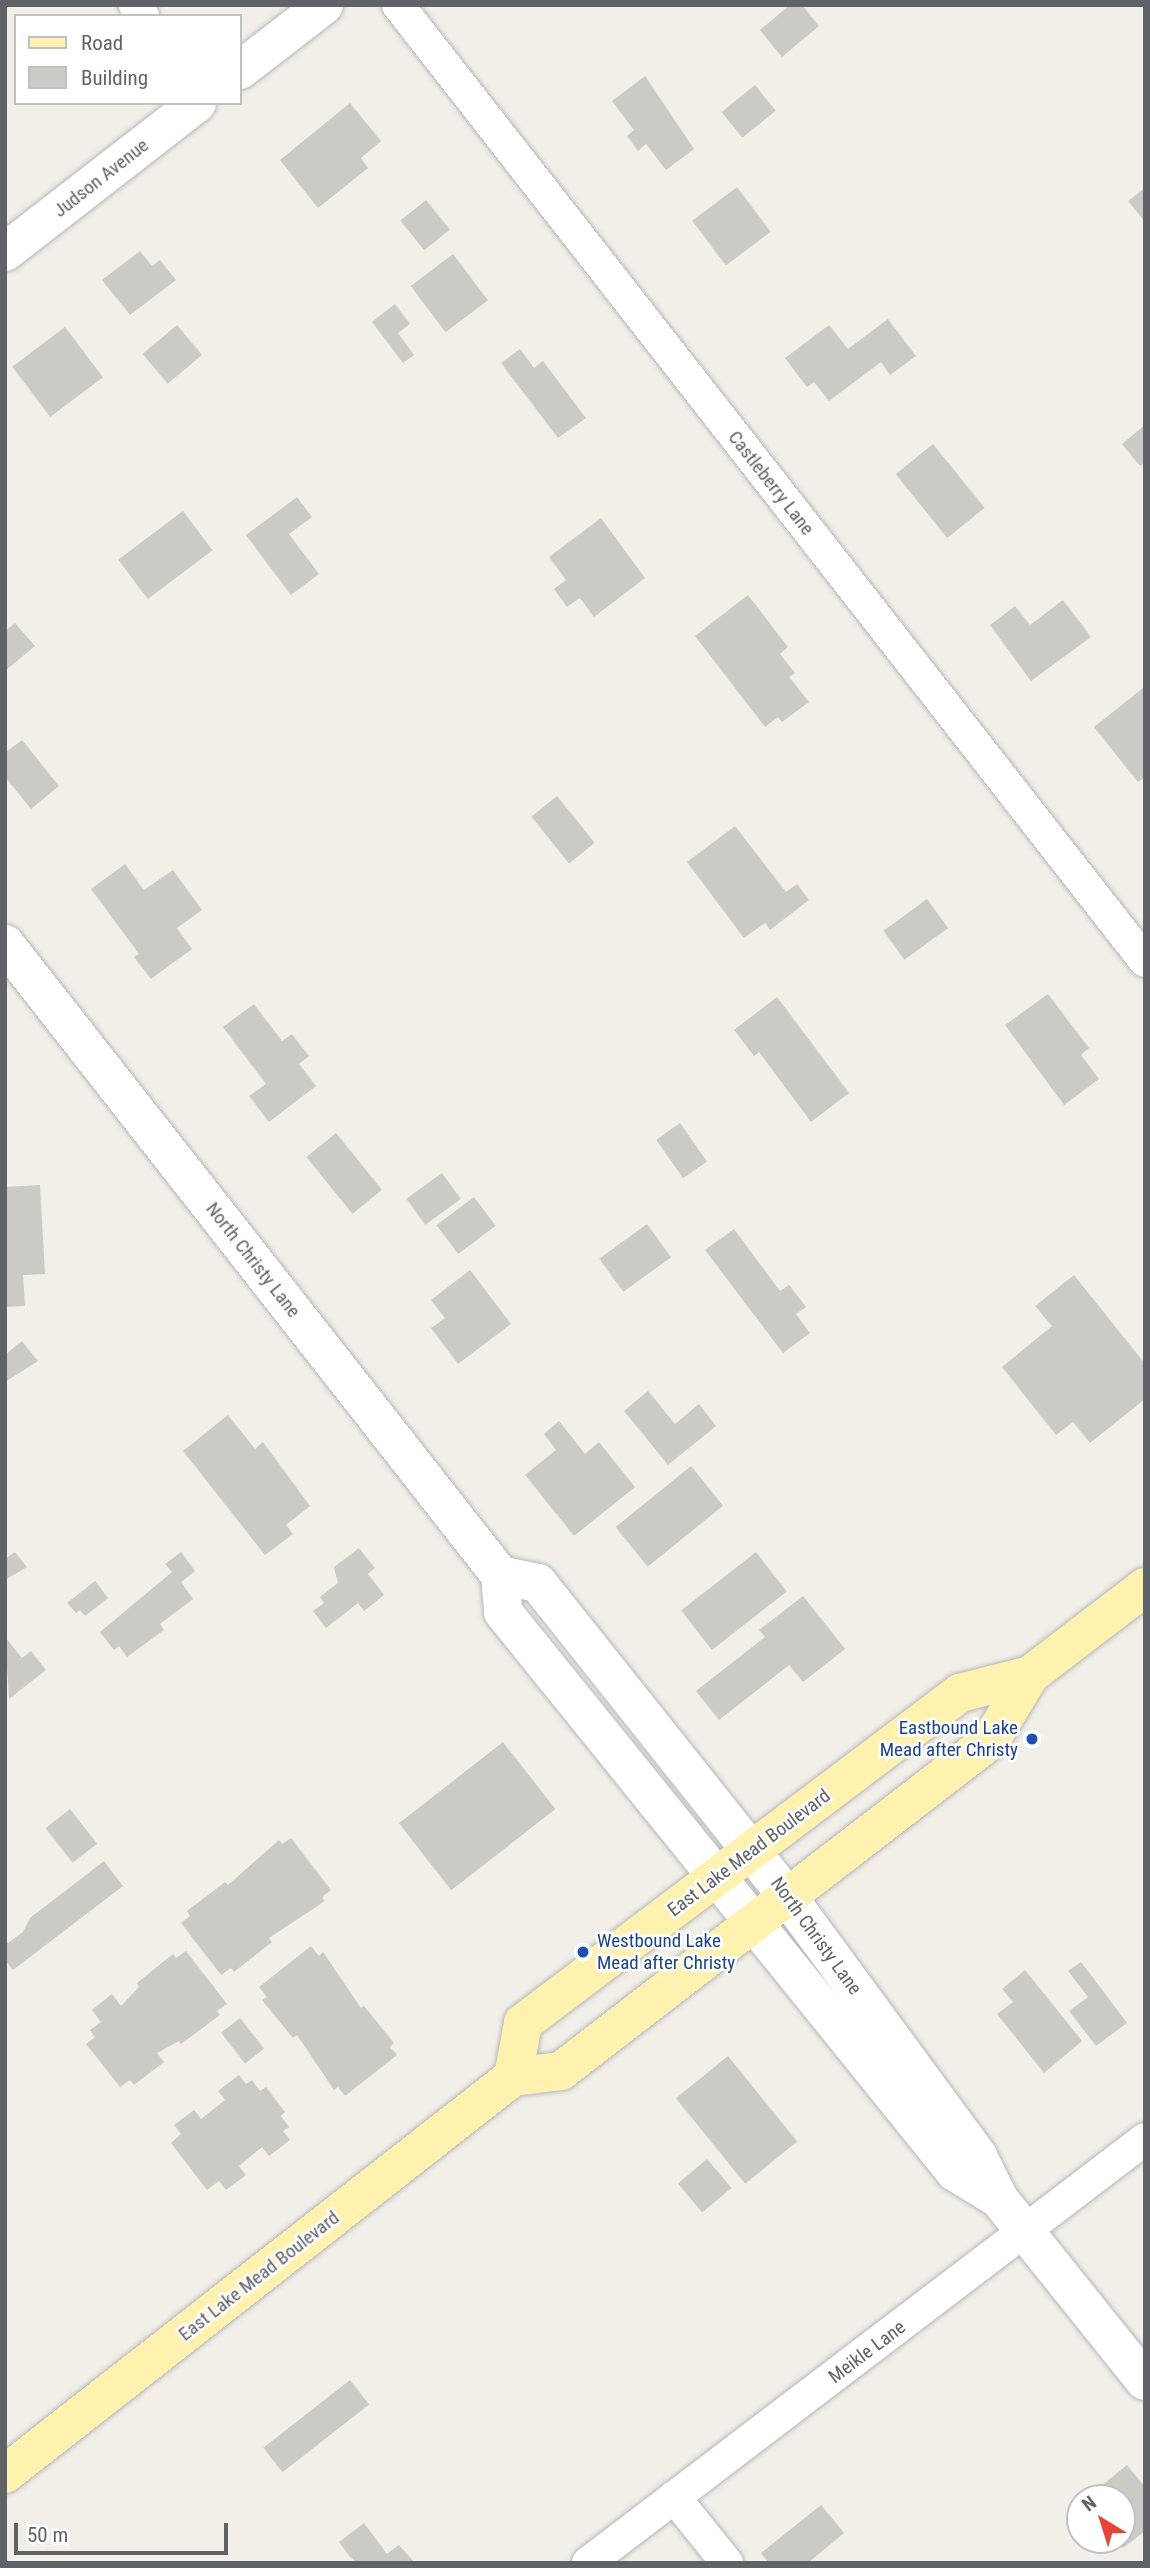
<!DOCTYPE html>
<html>
<head>
<meta charset="utf-8">
<style>
  body { margin:0 }
  #map { position:relative; width:1150px; height:2568px; overflow:hidden; background:#f1efe8; font-family:"Roboto Condensed",sans-serif }
  div>[style] { position:absolute }
  .building>* { inset:0; background:#cccac5; transform-origin:0 0 }
  .roads { filter:drop-shadow(0 0 2px #b5b8bc) drop-shadow(0 0 2px #b5b8bc) }
  .minor>* { height:32px; margin:-16px; padding:0 16px; transform-origin:16px; border-radius:16px; background:#fff }
  .tertiary>* { height:38px; margin:-19px; padding:0 19px; transform-origin:19px; border-radius:19px; background:#fff }
  .primary>* { height:38px; margin:-19px; padding:0 19px; transform-origin:19px; border-radius:19px; background:#fff2af }
  .dots>* { width:19px; height:19px; translate:-50% -50%; box-sizing:border-box; border:4px solid #fff; border-radius:50% }
  span { translate:-50% -50%; white-space:nowrap; text-align:center; line-height:1.15; -webkit-text-stroke:5px #fff; paint-order:stroke }
  .street-label { font-size:19px; color:#5f6368 }
  .transit-label { font-size:19px; color:#164399 }
  .right { translate:-100% -50%; text-align:right }
  .left { translate:0 -50%; text-align:left }
  .frame { position:absolute; inset:0; border:7px solid #5f6368; pointer-events:none }
  .legend { position:absolute; left:14px; top:14px; width:228px; height:91px; box-sizing:border-box; background:#fff; border:2px solid #bfc1c3; margin:0; padding:9px 12px; list-style:none; font-size:21px; color:#5f6368 }
  .legend li { display:flex; align-items:center; gap:14px; height:35px }
  .legend b { width:35px; border:2px solid #bfc1c3 }
  .north { position:absolute; left:1066px; top:2484px; width:70px; height:70px; box-sizing:border-box; background:#fff; border:2px solid #bfc1c3; border-radius:50%; rotate:322deg; font-size:19px; font-weight:700; line-height:28px; text-align:center; color:#5f6368 }
  .north::after { content:''; display:block; margin:auto; width:24px; height:32px; background:#ea4335; clip-path:polygon(50% 0,100% 100%,50% 72%,0 100%) }
  .scale { position:absolute; left:14px; top:2523px; width:214px; height:32px; box-sizing:border-box; border:4px solid #5f6368; border-top:0; padding-left:9px; font-size:21px; line-height:24px; white-space:nowrap; color:#5f6368; -webkit-text-stroke:5px #fff; paint-order:stroke }
</style>
</head>
<body>
<div id="map">
  <div class="building">
    <i style="clip-path:polygon(790px 5px,802px 5px,819px 26px,782px 57px,760px 30px)"></i>
    <i style="clip-path:polygon(645px 76px,694px 149px,666px 170px,646px 144px,638px 151px,627px 136px,634px 130px,612px 101px)"></i>
    <i style="left:755px;top:85px;width:33px;height:43px;rotate:51deg"></i>
    <i style="clip-path:polygon(350px 103px,381px 141px,361px 158px,368px 168px,318px 208px,280px 160px)"></i>
    <i style="left:737px;top:187px;width:56px;height:56px;rotate:53deg"></i>
    <i style="clip-path:polygon(1145px 188px,1145px 222px,1128px 201px)"></i>
    <i style="left:426px;top:200px;width:38px;height:33px;rotate:51deg"></i>
    <i style="clip-path:polygon(140px 251px,152px 266px,160px 260px,176px 280px,130px 315px,102px 280px)"></i>
    <i style="left:453px;top:254px;width:58px;height:53px;rotate:53deg"></i>
    <i style="clip-path:polygon(395px 304px,410px 324px,398px 333px,414px 355px,403px 363px,372px 322px)"></i>
    <i style="clip-path:polygon(888px 319px,916px 356px,890px 375px,881px 362px,829px 401px,814px 382px,807px 387px,785px 358px,829px 325px,848px 349px)"></i>
    <i style="left:177px;top:325px;width:39px;height:45px;rotate:50deg"></i>
    <i style="left:65px;top:327px;width:63px;height:66px;rotate:53deg"></i>
    <i style="clip-path:polygon(520px 349px,534px 368px,543px 361px,586px 418px,558px 438px,501px 363px)"></i>
    <i style="clip-path:polygon(1145px 425px,1145px 462px,1140px 466px,1122px 444px)"></i>
    <i style="left:933px;top:444px;width:82px;height:48px;rotate:51deg"></i>
    <i style="clip-path:polygon(297px 497px,312px 517px,289px 534px,319px 574px,291px 595px,246px 535px)"></i>
    <i style="left:183px;top:511px;width:49px;height:81px;rotate:53deg"></i>
    <i style="clip-path:polygon(601px 518px,645px 578px,594px 617px,580px 598px,567px 607px,554px 589px,566px 580px,549px 557px)"></i>
    <i style="clip-path:polygon(748px 595px,788px 647px,780px 654px,795px 673px,789px 677px,809px 702px,782px 722px,778px 717px,765px 727px,695px 636px)"></i>
    <i style="clip-path:polygon(1063px 600px,1091px 637px,1031px 681px,990px 625px,1015px 606px,1030px 625px)"></i>
    <i style="clip-path:polygon(15px 623px,35px 646px,5px 671px,5px 631px)"></i>
    <i style="clip-path:polygon(1143px 688px,1145px 777px,1138px 782px,1094px 727px)"></i>
    <i style="clip-path:polygon(22px 740px,59px 786px,31px 809px,5px 777px,5px 753px)"></i>
    <i style="left:557px;top:796px;width:60px;height:33px;rotate:51deg"></i>
    <i style="clip-path:polygon(735px 826px,786px 892px,797px 884px,809px 900px,770px 930px,765px 923px,744px 938px,687px 862px)"></i>
    <i style="clip-path:polygon(125px 864px,144px 890px,173px 870px,202px 910px,177px 928px,192px 949px,151px 979px,134px 957px,139px 954px,91px 889px)"></i>
    <i style="left:927px;top:899px;width:36px;height:54px;rotate:54deg"></i>
    <i style="clip-path:polygon(1048px 994px,1089px 1048px,1081px 1055px,1099px 1079px,1064px 1105px,1005px 1025px)"></i>
    <i style="clip-path:polygon(777px 997px,849px 1093px,811px 1122px,759px 1052px,754px 1056px,734px 1030px)"></i>
    <i style="clip-path:polygon(254px 1004px,282px 1041px,292px 1034px,309px 1056px,299px 1064px,316px 1086px,269px 1122px,249px 1096px,266px 1084px,223px 1027px)"></i>
    <i style="left:680px;top:1123px;width:47px;height:29px;rotate:55deg"></i>
    <i style="left:336px;top:1133px;width:73px;height:38px;rotate:51deg"></i>
    <i style="left:442px;top:1173px;width:32px;height:44px;rotate:54deg"></i>
    <i style="clip-path:polygon(40px 1185px,45px 1274px,23px 1275px,25px 1306px,5px 1307px,5px 1187px)"></i>
    <i style="left:474px;top:1197px;width:36px;height:47px;rotate:53deg"></i>
    <i style="left:647px;top:1224px;width:41px;height:59px;rotate:54deg"></i>
    <i style="clip-path:polygon(734px 1229px,780px 1291px,789px 1285px,806px 1307px,796px 1314px,810px 1333px,783px 1353px,705px 1250px)"></i>
    <i style="clip-path:polygon(470px 1270px,511px 1324px,458px 1364px,431px 1328px,445px 1318px,431px 1300px)"></i>
    <i style="clip-path:polygon(1074px 1275px,1145px 1364px,1145px 1399px,1090px 1443px,1073px 1422px,1056px 1435px,1002px 1367px,1052px 1326px,1035px 1306px)"></i>
    <i style="clip-path:polygon(22px 1341px,38px 1361px,5px 1382px,5px 1355px)"></i>
    <i style="clip-path:polygon(648px 1391px,675px 1424px,699px 1404px,716px 1426px,668px 1465px,624px 1411px)"></i>
    <i style="clip-path:polygon(228px 1415px,255px 1449px,263px 1442px,310px 1506px,286px 1525px,293px 1534px,265px 1555px,183px 1451px)"></i>
    <i style="clip-path:polygon(559px 1421px,585px 1454px,599px 1442px,635px 1487px,574px 1536px,525px 1475px,556px 1450px,544px 1434px)"></i>
    <i style="left:691px;top:1466px;width:51px;height:97px;rotate:51deg"></i>
    <i style="clip-path:polygon(359px 1548px,375px 1568px,368px 1574px,384px 1595px,364px 1611px,358px 1603px,326px 1628px,313px 1611px,324px 1603px,320px 1597px,338px 1583px,334px 1567px)"></i>
    <i style="clip-path:polygon(15px 1552px,27px 1567px,5px 1580px,5px 1559px)"></i>
    <i style="clip-path:polygon(181px 1552px,195px 1571px,181px 1582px,193px 1599px,160px 1624px,164px 1630px,127px 1657px,119px 1646px,114px 1650px,100px 1632px,172px 1572px,165px 1564px)"></i>
    <i style="left:756px;top:1552px;width:50px;height:95px;rotate:52deg"></i>
    <i style="clip-path:polygon(95px 1581px,108px 1598px,85px 1616px,80px 1610px,76px 1613px,67px 1603px)"></i>
    <i style="clip-path:polygon(803px 1596px,845px 1649px,803px 1682px,789px 1665px,719px 1720px,696px 1691px,765px 1637px,759px 1630px)"></i>
    <i style="clip-path:polygon(5px 1637px,22px 1658px,31px 1651px,46px 1670px,9px 1699px)"></i>
    <i style="left:503px;top:1742px;width:85px;height:132px;rotate:52deg"></i>
    <i style="left:70px;top:1809px;width:44px;height:31px;rotate:52deg"></i>
    <i style="clip-path:polygon(291px 1838px,331px 1890px,322px 1897px,325px 1901px,269px 1938px,272px 1942px,234px 1972px,231px 1968px,221px 1975px,181px 1923px,190px 1916px,187px 1911px,225px 1882px,228px 1885px,279px 1840px,282px 1844px)"></i>
    <i style="clip-path:polygon(104px 1861px,123px 1886px,13px 1970px,5px 1960px,5px 1945px,23px 1932px,30px 1918px)"></i>
    <i style="clip-path:polygon(311px 1946px,319px 1956px,323px 1952px,361px 2008px,364px 2006px,394px 2043px,390px 2047px,397px 2055px,345px 2096px,338px 2087px,334px 2090px,297px 2035px,293px 2038px,262px 2000px,267px 1997px,259px 1987px)"></i>
    <i style="clip-path:polygon(186px 1951px,227px 2004px,217px 2011px,220px 2015px,181px 2044px,179px 2041px,157px 2053px,164px 2062px,134px 2085px,130px 2080px,120px 2087px,86px 2044px,95px 2037px,90px 2030px,101px 2022px,92px 2010px,112px 1994px,121px 2006px,139px 1987px,137px 1983px,173px 1954px,176px 1958px)"></i>
    <i style="clip-path:polygon(1081px 1962px,1127px 2023px,1096px 2046px,1069px 2011px,1088px 1997px,1068px 1971px)"></i>
    <i style="clip-path:polygon(1025px 1970px,1082px 2041px,1044px 2073px,997px 2014px,1013px 2002px,1002px 1989px)"></i>
    <i style="left:240px;top:2018px;width:39px;height:24px;rotate:52deg"></i>
    <i style="left:728px;top:2056px;width:110px;height:67px;rotate:51deg"></i>
    <i style="clip-path:polygon(239px 2075px,246px 2084px,252px 2080px,260px 2091px,266px 2087px,285px 2112px,281px 2116px,289px 2127px,283px 2131px,290px 2140px,269px 2156px,262px 2147px,239px 2166px,246px 2175px,226px 2190px,219px 2181px,207px 2190px,171px 2143px,181px 2134px,174px 2125px,194px 2110px,201px 2119px,225px 2100px,218px 2091px)"></i>
    <i style="left:707px;top:2159px;width:38px;height:38px;rotate:50deg"></i>
    <i style="left:350px;top:2380px;width:31px;height:110px;rotate:52deg"></i>
    <i style="clip-path:polygon(1127px 2465px,1145px 2487px,1145px 2531px,1123px 2548px,1117px 2540px,1122px 2540px,1122px 2498px,1086px 2498px)"></i>
    <i style="clip-path:polygon(821px 2505px,844px 2533px,808px 2563px,769px 2563px,761px 2553px)"></i>
    <i style="clip-path:polygon(364px 2523px,387px 2554px,399px 2545px,415px 2563px,358px 2563px,350px 2557px,339px 2542px)"></i>
  </div>
  <div class="roads">
    <div class="minor">
      <i style="left:135px;top:5px;width:14px;rotate:54deg"></i>
      <i style="left:398px;top:5px;width:1213px;rotate:52deg"></i>
      <i style="left:674px;top:2497px;width:85px;rotate:51.2deg"></i>
      <i style="left:588px;top:2563px;width:700px;rotate:-37.28deg"></i>
    </div>
    <div class="tertiary">
      <i style="left:240px;top:70px;width:106px;rotate:-37.7deg"></i>
      <i style="left:5px;top:252px;width:243px;rotate:-37.8deg"></i>
      <i style="left:5px;top:944px;width:802px;rotate:51.89deg"></i>
      <i style="left:500px;top:1575px;width:37px;rotate:85deg"></i>
      <i style="left:503px;top:1612px;width:720px;rotate:51.09deg"></i>
      <i style="left:955px;top:2172px;width:52px;rotate:31.5deg"></i>
      <i style="left:500px;top:1575px;width:39px;rotate:12deg"></i>
      <i style="left:538px;top:1583px;width:24px;rotate:52deg"></i>
      <i style="left:553px;top:1602px;width:376px;rotate:51.5deg"></i>
      <i style="left:787px;top:1896px;width:323px;rotate:53.7deg"></i>
      <i style="left:978px;top:2156px;width:48px;rotate:64deg"></i>
      <i style="left:999px;top:2199px;width:233px;rotate:51.3deg"></i>
    </div>
    <div class="primary">
      <i style="left:513px;top:2077px;width:55px;rotate:-79.5deg"></i>
      <i style="left:523px;top:2023px;width:548px;rotate:-37.06deg"></i>
      <i style="left:960px;top:1693px;width:72px;rotate:-14.4deg"></i>
      <i style="left:5px;top:2474px;width:645px;rotate:-38.01deg"></i>
      <i style="left:513px;top:2077px;width:48px;rotate:-7.1deg"></i>
      <i style="left:561px;top:2071px;width:543px;rotate:-37.59deg"></i>
      <i style="left:991px;top:1740px;width:76px;rotate:-59deg"></i>
      <i style="left:1030px;top:1675px;width:145px;rotate:-37.4deg"></i>
    </div>
  </div>
  <div class="dots">
    <i style="left:1032px;top:1739px;background:#1a4fb4"></i>
    <i style="left:583px;top:1952px;background:#1a4fb4"></i>
  </div>
  <div class="street-label">
    <span style="left:101px;top:178px;rotate:-38deg">Judson Avenue</span>
    <span style="left:771px;top:483px;rotate:52deg">Castleberry Lane</span>
    <span style="left:253px;top:1260px;rotate:52deg">North Christy Lane</span>
    <span style="left:749px;top:1853px;rotate:-37deg">East Lake Mead Boulevard</span>
    <span style="left:816px;top:1936px;rotate:54deg">North Christy Lane</span>
    <span style="left:259px;top:2276px;rotate:-38deg">East Lake Mead Boulevard</span>
    <span style="left:867px;top:2352px;rotate:-37deg">Meikle Lane</span>
  </div>
  <div class="transit-label">
    <span class="right" style="left:1018px;top:1739px">Eastbound Lake<br>Mead after Christy</span>
    <span class="left" style="left:597px;top:1952px">Westbound Lake<br>Mead after Christy</span>
  </div>
  <div class="frame"></div>
  <ul class="legend">
  <li><b style="height:9px;background:#fff2af"></b>Road</li>
  <li><b style="height:19px;background:#cccac5"></b>Building</li>
  </ul>
  <div class="north">N</div>
  <div class="scale">50 m</div>
</div>
</body>
</html>
